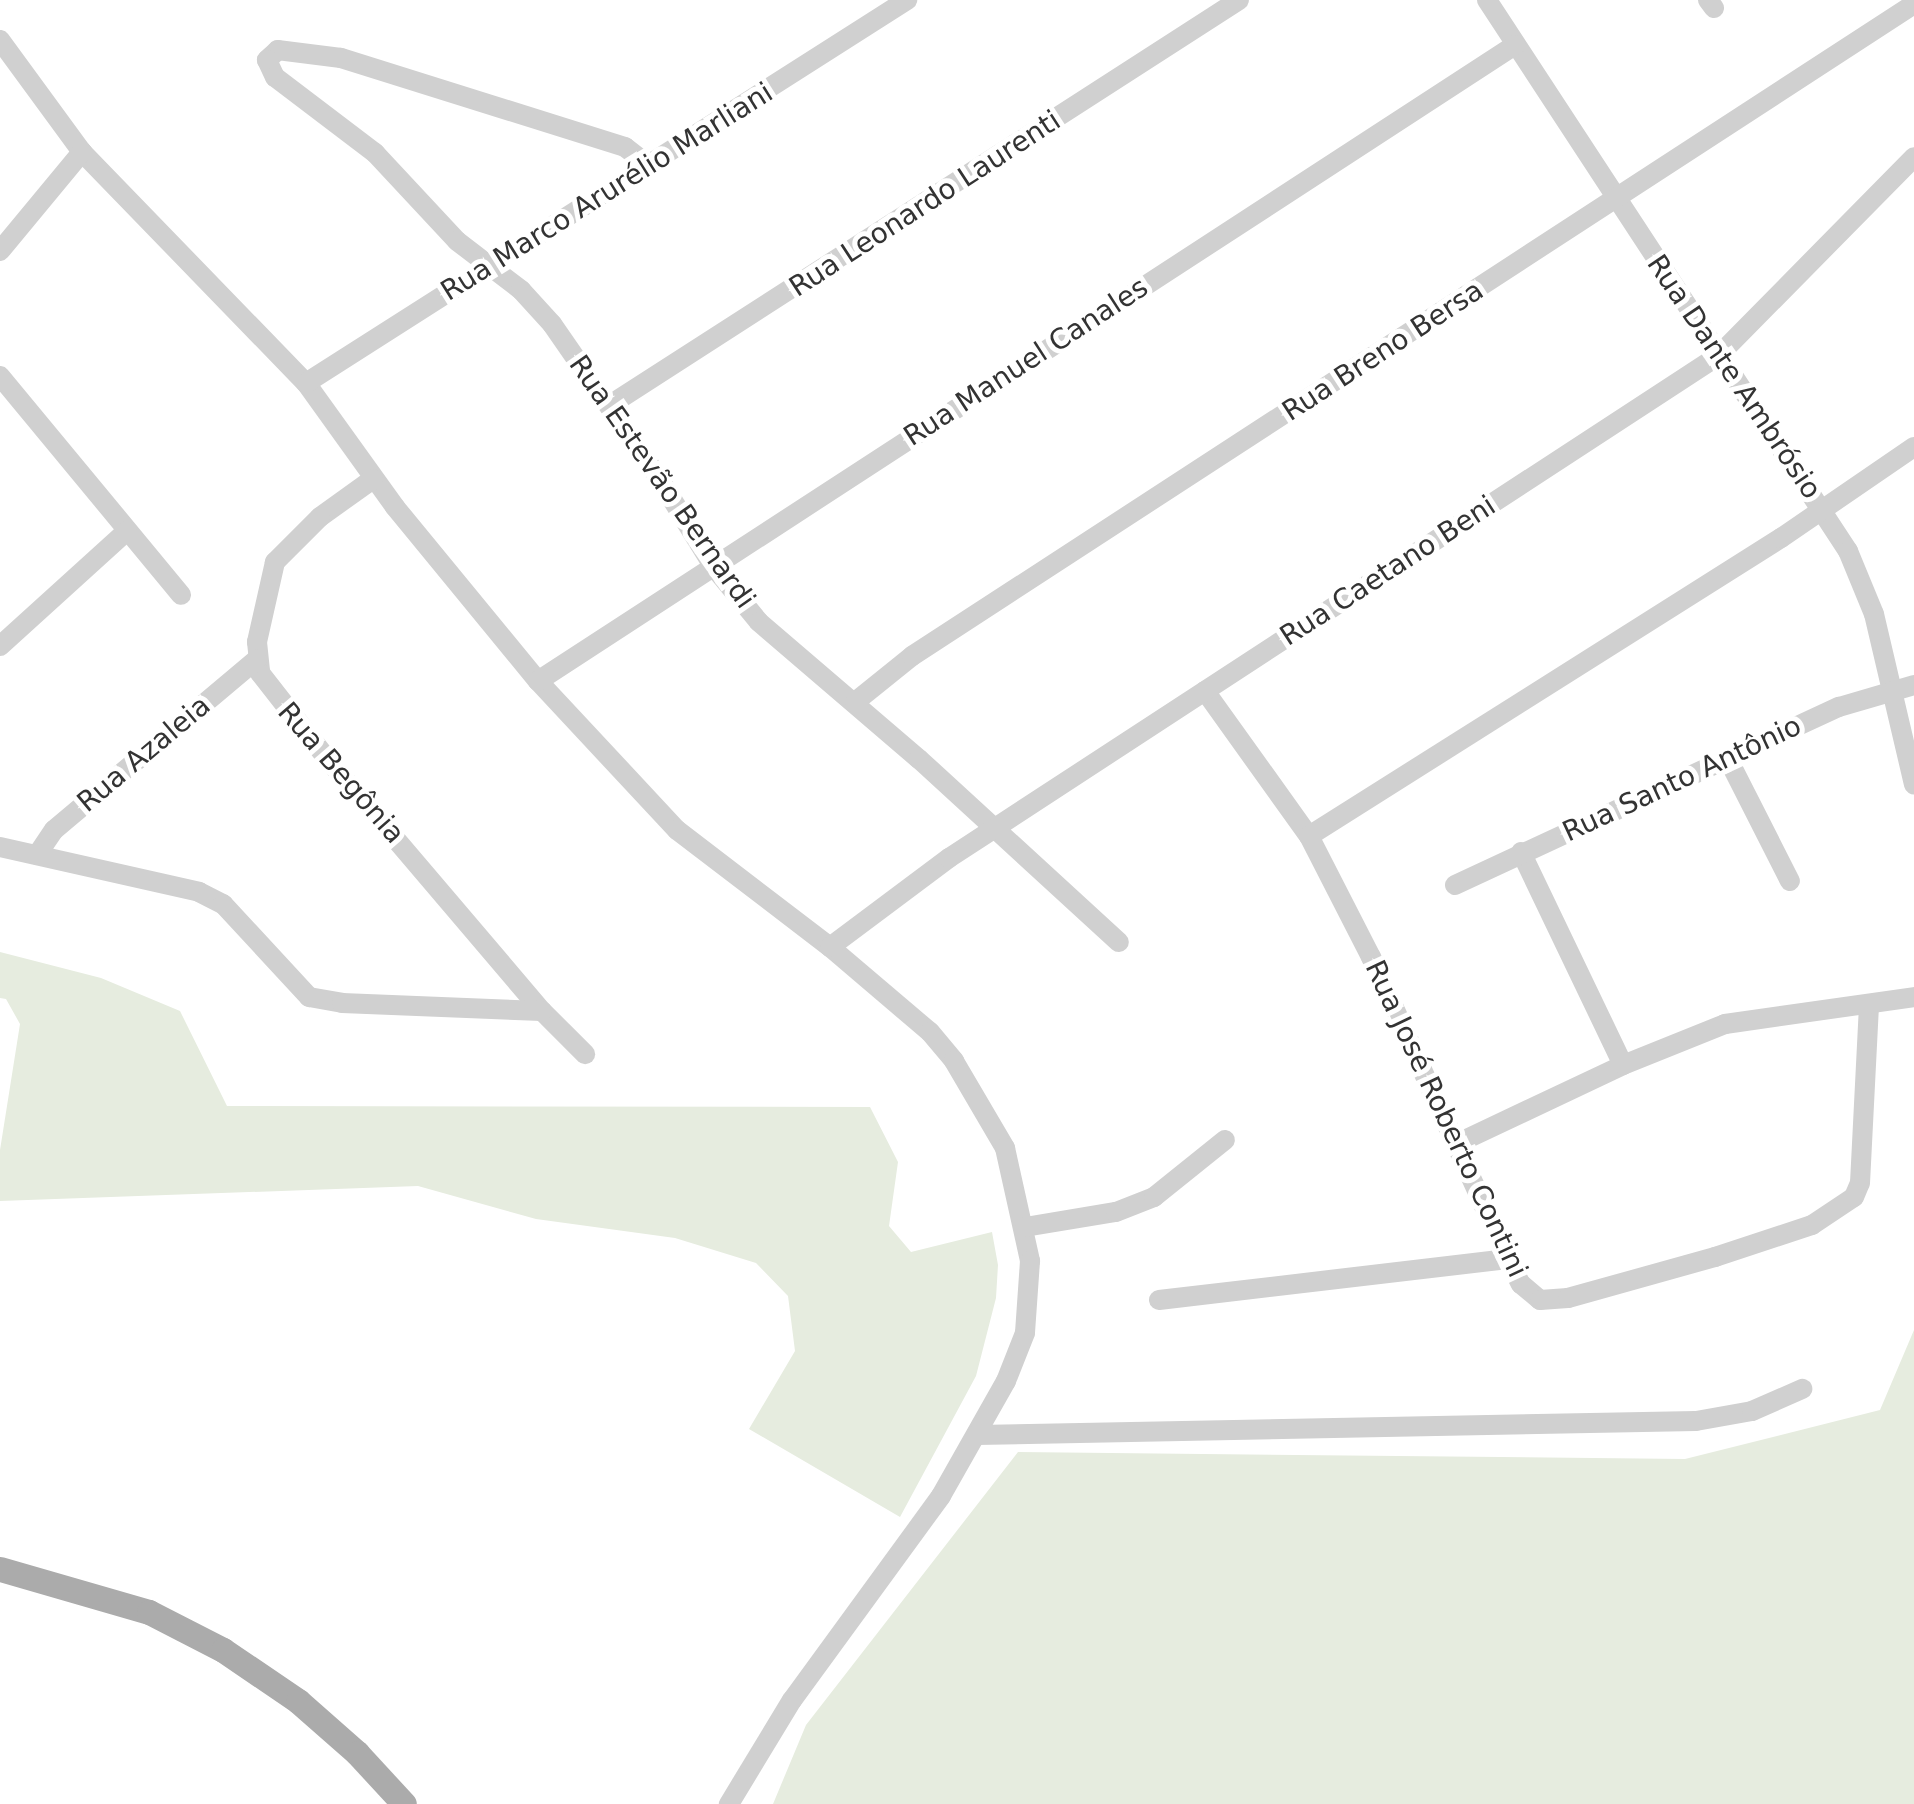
<!DOCTYPE html>
<html>
<head>
<meta charset="utf-8">
<style>
  body { margin:0 }
  #map { position:relative; width:1914px; height:1804px; overflow:hidden; background:#fff; font-family:"DejaVu Sans",sans-serif }
  div>[style] { position:absolute }
  .green>* { inset:0; background:#e6ecdf }
  .minor>* { height:20px; margin:-10px; padding:0 10px; transform-origin:10px; border-radius:10px; background:#d0d0d0 }
  .major>* { height:25px; margin:-12.5px; padding:0 12.5px; transform-origin:12.5px; border-radius:12.5px; background:#ababab }
  span { translate:-50% -50%; white-space:nowrap; text-align:center; line-height:1.15; -webkit-text-stroke:10px #fff; paint-order:stroke }
  .street-label { font-size:28px; color:#333 }
</style>
</head>
<body>
<div id="map">
  <div class="green">
    <i style="clip-path:polygon(0 952px,101px 978px,180px 1011px,227px 1106px,870px 1107px,898px 1162px,889px 1226px,911px 1252px,992px 1232px,998px 1265px,996px 1298px,976px 1376px,900px 1517px,749px 1429px,795px 1351px,788px 1296px,756px 1263px,675px 1238px,536px 1219px,418px 1186px,0 1201px,0 1150px,20px 1024px,6px 999px,0 998px)"></i>
    <i style="clip-path:polygon(1914px 1330px,1914px 1804px,773px 1804px,806px 1725px,1018px 1452px,1685px 1459px,1880px 1410px)"></i>
  </div>
  <div class="minor">
    <i style="left:1487px;top:0;width:659px;rotate:56.77deg"></i>
    <i style="left:1848px;top:551px;width:68px;rotate:67.6deg"></i>
    <i style="left:1874px;top:614px;width:175px;rotate:76.8deg"></i>
    <i style="left:1708px;top:0;width:10px;rotate:53deg"></i>
    <i style="left:0;top:40px;width:139px;rotate:53.8deg"></i>
    <i style="left:82px;top:152px;width:322px;rotate:45.9deg"></i>
    <i style="left:306px;top:383px;width:153px;rotate:54.3deg"></i>
    <i style="left:395px;top:507px;width:225px;rotate:50.6deg"></i>
    <i style="left:538px;top:681px;width:204px;rotate:47deg"></i>
    <i style="left:677px;top:830px;width:193px;rotate:37.4deg"></i>
    <i style="left:830px;top:947px;width:131px;rotate:40.4deg"></i>
    <i style="left:930px;top:1032px;width:38px;rotate:50deg"></i>
    <i style="left:954px;top:1061px;width:101px;rotate:59.6deg"></i>
    <i style="left:1005px;top:1148px;width:116px;rotate:77.5deg"></i>
    <i style="left:1030px;top:1261px;width:72px;rotate:94deg"></i>
    <i style="left:1025px;top:1333px;width:52px;rotate:111.6deg"></i>
    <i style="left:1006px;top:1381px;width:132px;rotate:119.5deg"></i>
    <i style="left:941px;top:1496px;width:253px;rotate:126.1deg"></i>
    <i style="left:792px;top:1700px;width:122px;rotate:121.2deg"></i>
    <i style="left:648px;top:165px;width:29px;rotate:-142deg"></i>
    <i style="left:625px;top:147px;width:298px;rotate:-162.6deg"></i>
    <i style="left:341px;top:58px;width:64px;rotate:-172.8deg"></i>
    <i style="left:278px;top:50px;width:15px;rotate:138deg"></i>
    <i style="left:267px;top:60px;width:19px;rotate:65deg"></i>
    <i style="left:275px;top:77px;width:126px;rotate:37.2deg"></i>
    <i style="left:375px;top:153px;width:120px;rotate:47deg"></i>
    <i style="left:457px;top:241px;width:81px;rotate:37.4deg"></i>
    <i style="left:521px;top:290px;width:46px;rotate:47.6deg"></i>
    <i style="left:552px;top:324px;width:193px;rotate:55.3deg"></i>
    <i style="left:662px;top:483px;width:97px;rotate:58.4deg"></i>
    <i style="left:713px;top:566px;width:72px;rotate:50.6deg"></i>
    <i style="left:759px;top:622px;width:211px;rotate:40.6deg"></i>
    <i style="left:919px;top:759px;width:271px;rotate:42.5deg"></i>
    <i style="left:0;top:251px;width:129px;rotate:-50.4deg"></i>
    <i style="left:0;top:376px;width:284px;rotate:50.4deg"></i>
    <i style="left:306px;top:383px;width:713px;rotate:-32.51deg"></i>
    <i style="left:610px;top:405px;width:748px;rotate:-32.78deg"></i>
    <i style="left:373px;top:479px;width:65px;rotate:144.4deg"></i>
    <i style="left:320px;top:517px;width:64px;rotate:135deg"></i>
    <i style="left:275px;top:562px;width:82px;rotate:102.7deg"></i>
    <i style="left:257px;top:642px;width:31px;rotate:84deg"></i>
    <i style="left:260px;top:673px;width:104px;rotate:52deg"></i>
    <i style="left:324px;top:755px;width:336px;rotate:49.6deg"></i>
    <i style="left:542px;top:1011px;width:61px;rotate:45deg"></i>
    <i style="left:0;top:646px;width:171px;rotate:-42.2deg"></i>
    <i style="left:538px;top:681px;width:1166px;rotate:-33.06deg"></i>
    <i style="left:1205px;top:691px;width:178px;rotate:54.4deg"></i>
    <i style="left:1309px;top:836px;width:558px;rotate:-32.27deg"></i>
    <i style="left:1781px;top:538px;width:161px;rotate:-34.4deg"></i>
    <i style="left:855px;top:702px;width:73px;rotate:-38.9deg"></i>
    <i style="left:912px;top:656px;width:1195px;rotate:-33.05deg"></i>
    <i style="left:1727px;top:757px;width:139px;rotate:63.1deg"></i>
    <i style="left:1309px;top:836px;width:136px;rotate:62.9deg"></i>
    <i style="left:1371px;top:957px;width:332px;rotate:65.6deg"></i>
    <i style="left:1508px;top:1259px;width:28px;rotate:63deg"></i>
    <i style="left:1521px;top:1284px;width:25px;rotate:40deg"></i>
    <i style="left:1540px;top:1300px;width:28px;rotate:-4deg"></i>
    <i style="left:1568px;top:1298px;width:153px;rotate:-15.6deg"></i>
    <i style="left:1715px;top:1257px;width:102px;rotate:-18.3deg"></i>
    <i style="left:1812px;top:1225px;width:50px;rotate:-33.7deg"></i>
    <i style="left:1854px;top:1197px;width:15px;rotate:-67deg"></i>
    <i style="left:1860px;top:1183px;width:178px;rotate:-87.1deg"></i>
    <i style="left:0;top:847px;width:204px;rotate:12.7deg"></i>
    <i style="left:199px;top:892px;width:27px;rotate:27deg"></i>
    <i style="left:223px;top:904px;width:127px;rotate:47.2deg"></i>
    <i style="left:309px;top:997px;width:34px;rotate:10deg"></i>
    <i style="left:342px;top:1003px;width:200px;rotate:2.3deg"></i>
    <i style="left:1521px;top:852px;width:236px;rotate:64.4deg"></i>
    <i style="left:37px;top:855px;width:30px;rotate:-56deg"></i>
    <i style="left:54px;top:830px;width:265px;rotate:-40.1deg"></i>
    <i style="left:1455px;top:885px;width:423px;rotate:-24.9deg"></i>
    <i style="left:1839px;top:707px;width:78px;rotate:-16.3deg"></i>
    <i style="left:830px;top:947px;width:149px;rotate:-36.8deg"></i>
    <i style="left:949px;top:858px;width:918px;rotate:-33.14deg"></i>
    <i style="left:1718px;top:356px;width:279px;rotate:-45.4deg"></i>
    <i style="left:1456px;top:1144px;width:185px;rotate:-25.3deg"></i>
    <i style="left:1623px;top:1065px;width:110px;rotate:-21.9deg"></i>
    <i style="left:1725px;top:1024px;width:191px;rotate:-8.1deg"></i>
    <i style="left:1025px;top:1227px;width:92px;rotate:-9.4deg"></i>
    <i style="left:1116px;top:1212px;width:41px;rotate:-21.5deg"></i>
    <i style="left:1154px;top:1197px;width:91px;rotate:-38.8deg"></i>
    <i style="left:1159px;top:1300px;width:351px;rotate:-6.7deg"></i>
    <i style="left:977px;top:1435px;width:719px;rotate:-1.12deg"></i>
    <i style="left:1696px;top:1421px;width:57px;rotate:-10.1deg"></i>
    <i style="left:1752px;top:1411px;width:55px;rotate:-23.7deg"></i>
  </div>
  <div class="major">
    <i style="left:0;top:1569px;width:155px;rotate:16.1deg"></i>
    <i style="left:149px;top:1612px;width:83px;rotate:27.2deg"></i>
    <i style="left:223px;top:1650px;width:91px;rotate:34.2deg"></i>
    <i style="left:298px;top:1701px;width:79px;rotate:41.4deg"></i>
    <i style="left:357px;top:1753px;width:69px;rotate:47.3deg"></i>
  </div>
  <div class="street-label">
    <span style="left:607px;top:192px;rotate:-32deg">Rua Marco Arurélio Marliani</span>
    <span style="left:925px;top:204px;rotate:-33deg">Rua Leonardo Laurenti</span>
    <span style="left:1383px;top:351px;rotate:-33deg">Rua Breno Bersa</span>
    <span style="left:1026px;top:362px;rotate:-33deg">Rua Manuel Canales</span>
    <span style="left:1734px;top:377px;rotate:56deg">Rua Dante Ambrósio</span>
    <span style="left:662px;top:482px;rotate:55deg">Rua Estevão Bernardi</span>
    <span style="left:1388px;top:571px;rotate:-33deg">Rua Caetano Beni</span>
    <span style="left:144px;top:754px;rotate:-40deg">Rua Azaleia</span>
    <span style="left:341px;top:773px;rotate:49deg">Rua Begônia</span>
    <span style="left:1682px;top:779px;rotate:-25deg">Rua Santo Antônio</span>
    <span style="left:1446px;top:1119px;rotate:65deg">Rua José Roberto Contini</span>
  </div>
</div>
</body>
</html>
